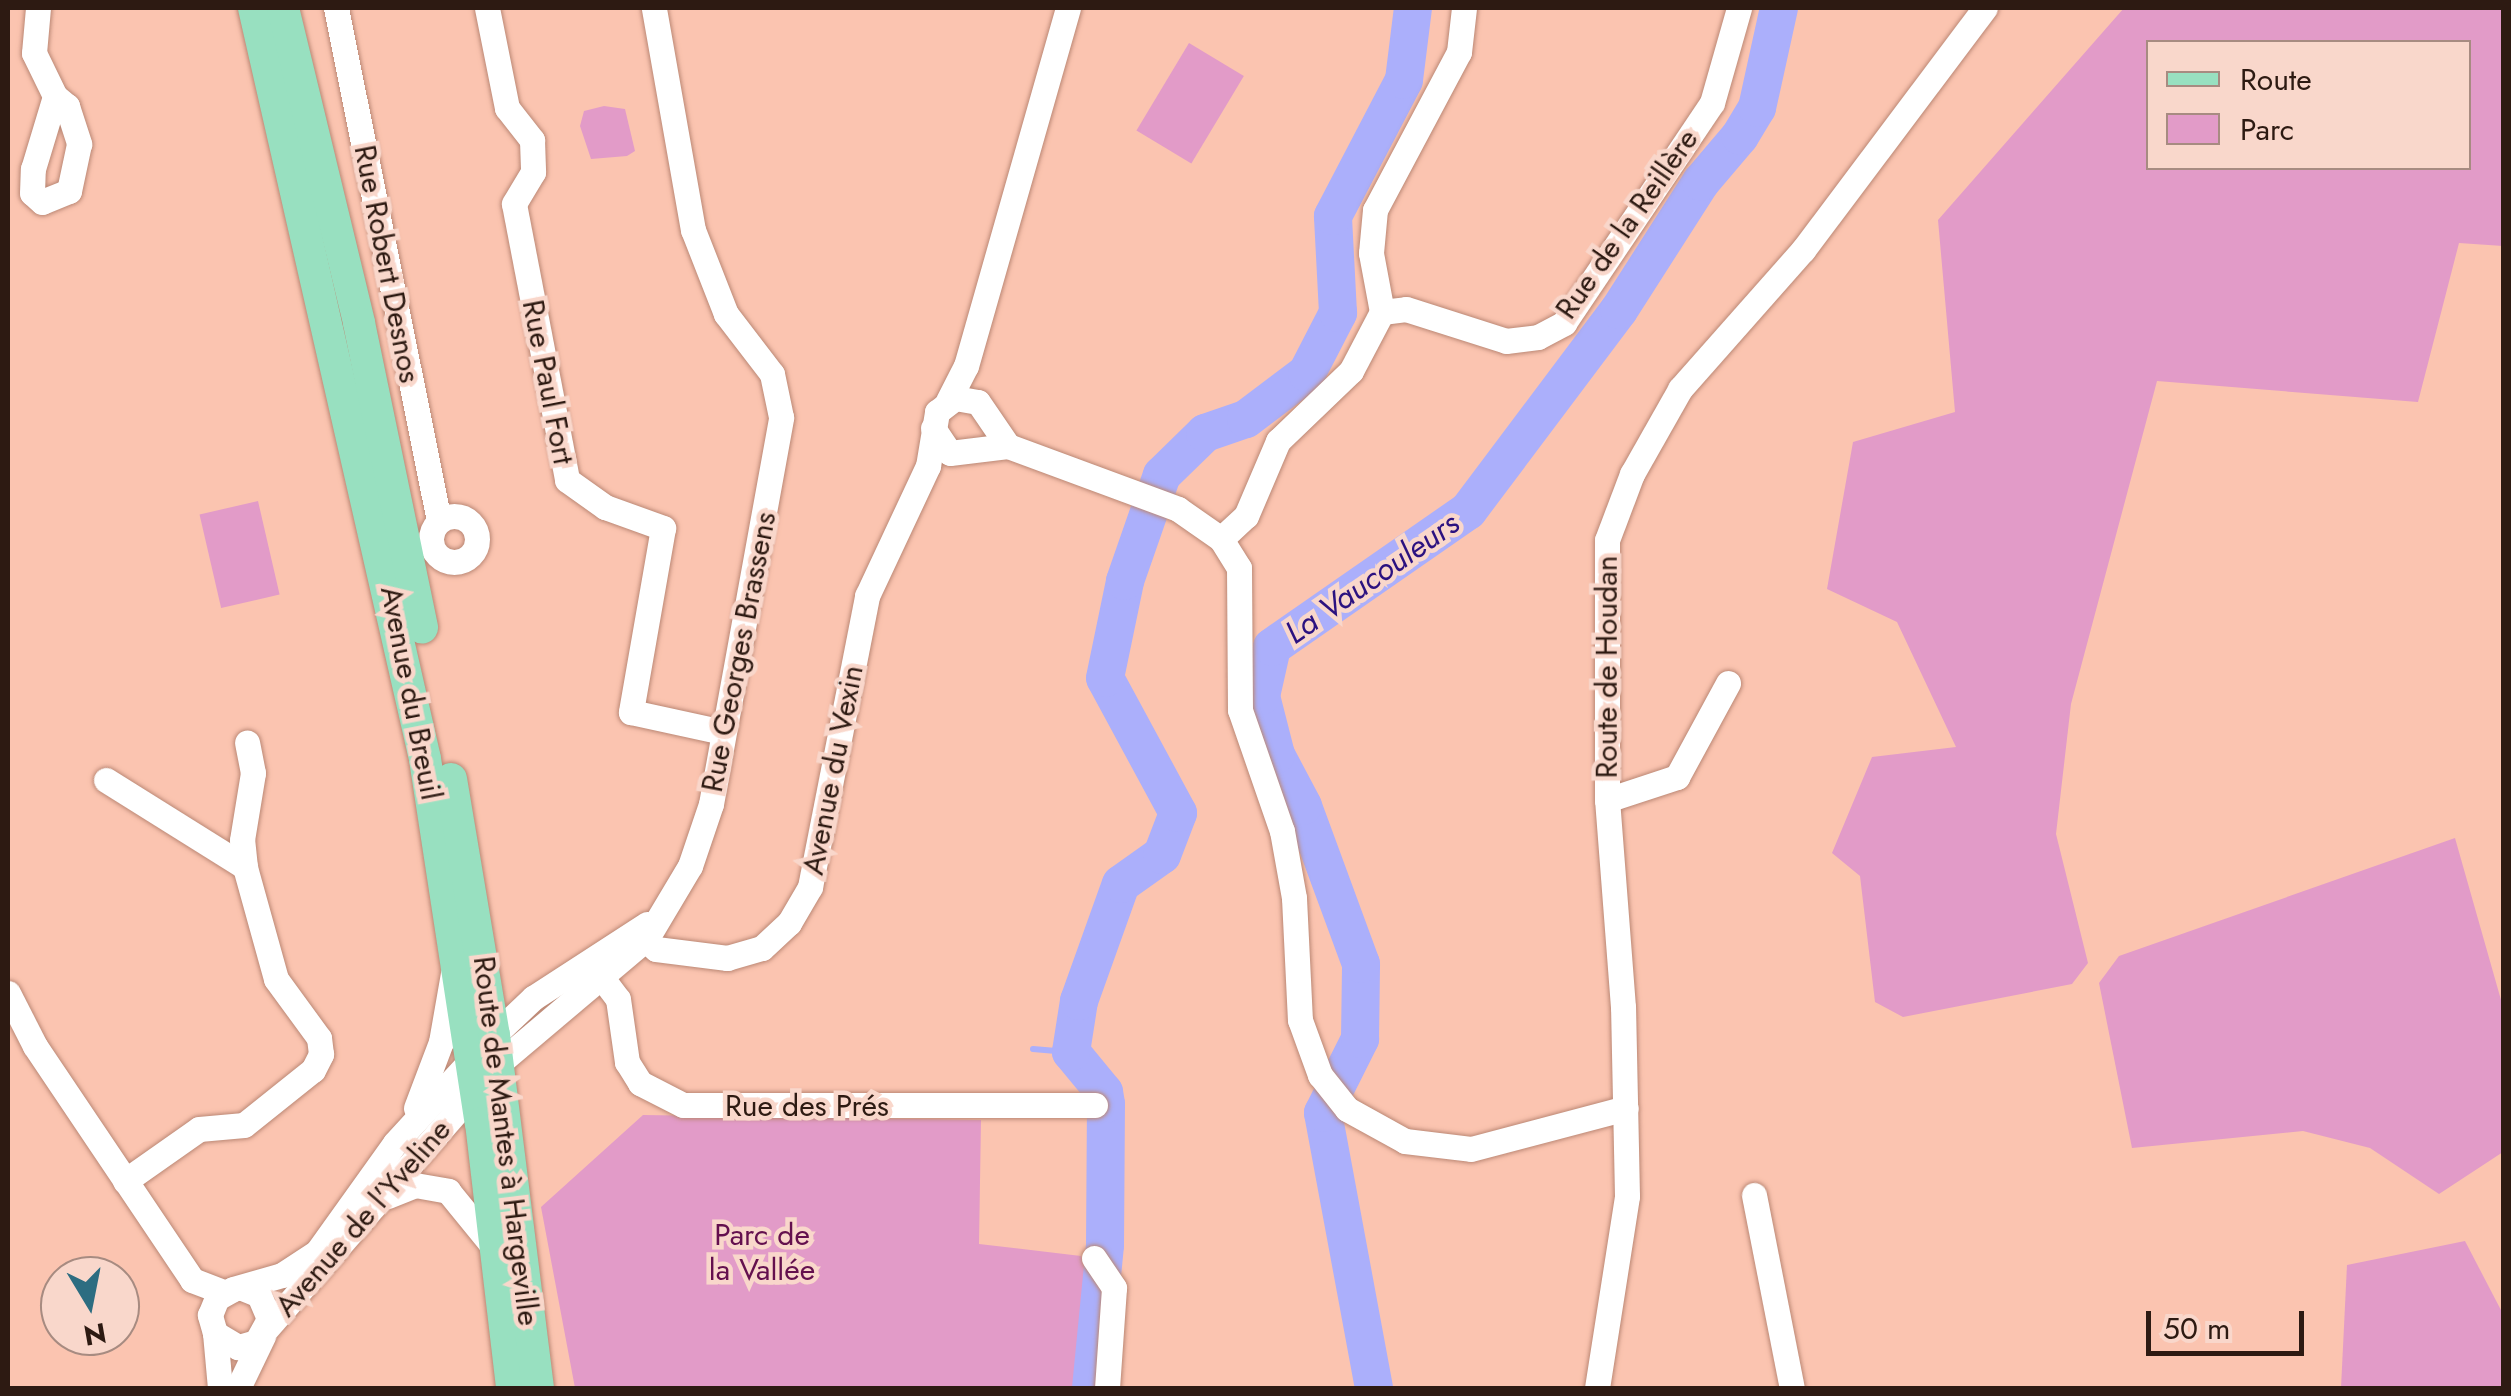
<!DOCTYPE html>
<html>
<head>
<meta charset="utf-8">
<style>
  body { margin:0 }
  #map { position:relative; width:2511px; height:1396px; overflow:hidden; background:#fbc4b0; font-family:Jost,sans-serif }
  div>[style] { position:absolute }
  .green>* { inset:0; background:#e29bc8; transform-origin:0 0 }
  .water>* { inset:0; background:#abaffb }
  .stream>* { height:6px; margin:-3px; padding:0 3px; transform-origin:3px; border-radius:3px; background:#abaffb }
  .river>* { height:38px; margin:-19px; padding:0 19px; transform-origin:19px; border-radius:19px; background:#abaffb }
  .roads { filter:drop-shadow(0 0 2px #bb8875) drop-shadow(0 0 2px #bb8875) }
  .minor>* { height:25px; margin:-12.5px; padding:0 12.5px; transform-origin:12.5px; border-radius:12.5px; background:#fff }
  .minor>.ring { margin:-12.5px; padding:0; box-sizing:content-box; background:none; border:25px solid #fff; border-radius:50% }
  .major>* { height:32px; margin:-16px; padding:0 16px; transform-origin:16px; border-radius:16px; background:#98e0c0 }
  span { translate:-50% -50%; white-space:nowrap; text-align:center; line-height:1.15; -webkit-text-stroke:9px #f9d7cb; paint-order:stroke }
  .street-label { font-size:30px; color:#2d1a12 }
  .park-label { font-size:30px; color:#64104e }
  .water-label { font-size:32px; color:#2b1280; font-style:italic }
  .frame { position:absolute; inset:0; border:10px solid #2d1a12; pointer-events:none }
  .legend { position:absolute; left:2146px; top:40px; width:325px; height:130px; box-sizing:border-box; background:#f9d7cb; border:2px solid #a78b81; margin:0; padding:12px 18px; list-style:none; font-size:30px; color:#2d1a12 }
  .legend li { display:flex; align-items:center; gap:20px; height:50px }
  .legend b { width:50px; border:2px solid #a78b81 }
  .north { position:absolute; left:40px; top:1256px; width:100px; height:100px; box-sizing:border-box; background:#f9d7cb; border:2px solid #a78b81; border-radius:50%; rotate:170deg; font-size:28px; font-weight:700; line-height:40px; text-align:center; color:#2d1a12 }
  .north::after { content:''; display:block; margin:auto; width:35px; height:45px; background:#2d6d81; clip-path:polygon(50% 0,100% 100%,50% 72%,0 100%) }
  .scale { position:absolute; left:2146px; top:1311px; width:158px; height:45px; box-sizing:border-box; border:5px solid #2d1a12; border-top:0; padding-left:12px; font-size:30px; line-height:35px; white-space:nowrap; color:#2d1a12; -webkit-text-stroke:8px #f9d7cb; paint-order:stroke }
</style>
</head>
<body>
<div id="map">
  <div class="green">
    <i style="clip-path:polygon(evenodd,2124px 8px,2503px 8px,2503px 246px,2459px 243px,2418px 402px,2157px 381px,2071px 704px,2056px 834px,2088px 963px,2072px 984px,1903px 1017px,1875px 1002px,1860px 876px,1832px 853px,1872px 757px,1956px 747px,1897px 622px,1827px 589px,1853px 442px,1955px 412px,1938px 220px,2124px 8px,2468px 42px,2468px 168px,2148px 168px,2148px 42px,2468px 42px)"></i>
    <i style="left:1189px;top:43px;width:64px;height:102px;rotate:31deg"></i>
    <i style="clip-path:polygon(604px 106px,625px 109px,635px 151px,627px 156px,591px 159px,580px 126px,584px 111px)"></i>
    <i style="left:258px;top:501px;width:96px;height:60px;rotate:77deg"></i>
    <i style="clip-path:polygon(2455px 838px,2503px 1007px,2503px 1152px,2439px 1194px,2370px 1148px,2303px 1131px,2132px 1148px,2099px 983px,2119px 956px)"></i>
    <i style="clip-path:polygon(643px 1115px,981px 1120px,979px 1244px,1081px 1256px,1084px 1264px,1093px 1289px,1081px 1388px,575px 1388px,541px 1207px)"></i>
    <i style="clip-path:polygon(2465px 1241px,2503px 1314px,2503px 1388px,2341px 1388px,2347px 1265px)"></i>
  </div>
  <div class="water">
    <i style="clip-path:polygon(1100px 1200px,1116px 1202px,1113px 1262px,1104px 1245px)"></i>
  </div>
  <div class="stream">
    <i style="left:1033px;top:1049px;width:38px;rotate:5deg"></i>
  </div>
  <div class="river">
    <i style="left:1091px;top:1388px;width:144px;rotate:-84.4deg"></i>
    <i style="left:1105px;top:1245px;width:141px;rotate:-89.6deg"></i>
    <i style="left:1106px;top:1104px;width:12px;rotate:-99deg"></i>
    <i style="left:1104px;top:1092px;width:52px;rotate:-129.5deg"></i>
    <i style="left:1071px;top:1052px;width:52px;rotate:-81.1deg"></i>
    <i style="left:1079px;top:1001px;width:124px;rotate:-70.3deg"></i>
    <i style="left:1121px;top:884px;width:50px;rotate:-35.3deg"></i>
    <i style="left:1162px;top:855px;width:45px;rotate:-69.1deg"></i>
    <i style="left:1178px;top:813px;width:153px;rotate:-118.4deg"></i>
    <i style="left:1105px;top:678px;width:99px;rotate:-78.3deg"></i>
    <i style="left:1125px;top:581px;width:112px;rotate:-70.8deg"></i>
    <i style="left:1162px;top:475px;width:60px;rotate:-44.3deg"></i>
    <i style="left:1205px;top:433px;width:43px;rotate:-18.9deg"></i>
    <i style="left:1246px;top:419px;width:76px;rotate:-37deg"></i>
    <i style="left:1307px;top:373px;width:68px;rotate:-62.7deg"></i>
    <i style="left:1338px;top:313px;width:97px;rotate:-93deg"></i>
    <i style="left:1333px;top:216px;width:153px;rotate:-62.4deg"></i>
    <i style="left:1404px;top:80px;width:73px;rotate:-82.9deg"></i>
    <i style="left:1374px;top:1388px;width:280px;rotate:-100.5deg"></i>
    <i style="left:1323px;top:1113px;width:83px;rotate:-63.4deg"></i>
    <i style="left:1360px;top:1039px;width:75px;rotate:-89.2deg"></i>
    <i style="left:1361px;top:964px;width:168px;rotate:-110.2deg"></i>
    <i style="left:1303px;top:806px;width:58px;rotate:-117.9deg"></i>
    <i style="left:1276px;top:755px;width:61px;rotate:-104.3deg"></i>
    <i style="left:1261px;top:696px;width:50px;rotate:-77.3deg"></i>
    <i style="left:1272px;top:647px;width:239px;rotate:-34.8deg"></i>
    <i style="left:1468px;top:511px;width:251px;rotate:-53.1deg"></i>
    <i style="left:1619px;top:310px;width:152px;rotate:-57.4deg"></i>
    <i style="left:1701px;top:182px;width:60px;rotate:-49.7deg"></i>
    <i style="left:1740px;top:136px;width:33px;rotate:-59deg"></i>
    <i style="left:1757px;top:108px;width:102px;rotate:-77.6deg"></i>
  </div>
  <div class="roads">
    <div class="minor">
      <i style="left:38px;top:8px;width:45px;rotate:95.1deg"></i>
      <i style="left:34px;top:53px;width:48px;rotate:64deg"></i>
      <i style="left:55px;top:96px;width:16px;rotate:40deg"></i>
      <i style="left:67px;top:106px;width:40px;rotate:72deg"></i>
      <i style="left:79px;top:144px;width:48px;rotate:102deg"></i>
      <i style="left:69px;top:191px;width:29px;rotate:158deg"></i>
      <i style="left:42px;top:202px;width:13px;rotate:-138deg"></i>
      <i style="left:32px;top:193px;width:24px;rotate:-88deg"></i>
      <i style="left:33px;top:169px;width:76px;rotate:-73.2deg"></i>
      <i style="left:336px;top:8px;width:523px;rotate:78.65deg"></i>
      <i style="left:487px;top:8px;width:102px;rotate:78.7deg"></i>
      <i style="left:507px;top:108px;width:41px;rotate:52deg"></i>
      <i style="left:532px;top:140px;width:32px;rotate:88deg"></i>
      <i style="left:533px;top:172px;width:37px;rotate:121deg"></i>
      <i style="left:514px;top:204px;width:281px;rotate:79.1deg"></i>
      <i style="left:567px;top:480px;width:47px;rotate:35.4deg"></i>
      <i style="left:605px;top:507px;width:62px;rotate:19.9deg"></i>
      <i style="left:663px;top:528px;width:187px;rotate:99.9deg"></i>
      <i style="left:631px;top:712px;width:94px;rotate:12.3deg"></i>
      <i style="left:1382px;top:312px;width:60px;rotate:-100.6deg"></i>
      <i style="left:1371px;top:253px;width:43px;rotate:-84.7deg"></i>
      <i style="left:1375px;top:210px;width:179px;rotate:-62deg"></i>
      <i style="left:1459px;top:52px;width:44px;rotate:-83.5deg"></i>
      <i style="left:948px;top:401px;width:39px;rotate:-63deg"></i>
      <i style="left:966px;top:366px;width:372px;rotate:-74.1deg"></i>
      <i style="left:933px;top:428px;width:30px;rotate:56deg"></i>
      <i style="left:950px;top:453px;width:58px;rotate:-6.9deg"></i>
      <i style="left:1008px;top:446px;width:181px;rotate:20.3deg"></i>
      <i style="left:1178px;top:509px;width:52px;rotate:34.9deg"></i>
      <i style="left:1221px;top:539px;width:34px;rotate:58deg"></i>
      <i style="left:1239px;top:568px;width:142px;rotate:89.6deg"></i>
      <i style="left:1240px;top:710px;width:128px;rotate:70.9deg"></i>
      <i style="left:1282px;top:831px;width:68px;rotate:79.8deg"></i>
      <i style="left:1294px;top:898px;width:122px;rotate:87.2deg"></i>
      <i style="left:1300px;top:1020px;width:59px;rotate:70deg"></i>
      <i style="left:1320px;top:1075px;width:43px;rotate:51.5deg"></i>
      <i style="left:1347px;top:1109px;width:66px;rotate:28.9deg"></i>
      <i style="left:1405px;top:1141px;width:66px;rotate:6.9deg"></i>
      <i style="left:1471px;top:1149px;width:160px;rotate:-14.8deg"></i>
      <i class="ring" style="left:431px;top:516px;width:21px;height:21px"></i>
      <i style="left:1221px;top:539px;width:34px;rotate:-43deg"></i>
      <i style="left:1246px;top:516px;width:82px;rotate:-66.9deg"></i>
      <i style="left:1278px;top:441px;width:101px;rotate:-43.8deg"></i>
      <i style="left:1351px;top:371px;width:67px;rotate:-62.3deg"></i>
      <i style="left:1382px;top:312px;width:24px;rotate:-7deg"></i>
      <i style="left:1406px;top:309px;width:105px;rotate:17.7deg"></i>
      <i style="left:1506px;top:341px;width:32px;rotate:-7deg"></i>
      <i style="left:1538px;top:337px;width:30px;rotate:-28deg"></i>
      <i style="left:1564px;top:323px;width:265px;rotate:-56.1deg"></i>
      <i style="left:1712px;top:103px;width:99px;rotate:-74.1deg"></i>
      <i style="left:106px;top:780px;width:164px;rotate:32deg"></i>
      <i style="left:1607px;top:800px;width:74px;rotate:-18.2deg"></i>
      <i style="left:1677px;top:777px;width:107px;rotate:-61.5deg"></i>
      <i style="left:637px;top:932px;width:25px;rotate:42deg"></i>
      <i style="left:656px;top:949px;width:72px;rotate:7.2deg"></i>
      <i style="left:727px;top:958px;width:36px;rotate:-16deg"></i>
      <i style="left:762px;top:948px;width:37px;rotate:-43deg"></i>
      <i style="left:789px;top:923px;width:42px;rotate:-59.7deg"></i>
      <i style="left:810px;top:887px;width:297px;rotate:-78.9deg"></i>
      <i style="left:867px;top:596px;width:144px;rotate:-64.9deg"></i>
      <i style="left:928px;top:466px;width:55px;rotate:-80.5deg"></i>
      <i style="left:937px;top:412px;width:23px;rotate:-38deg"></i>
      <i style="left:955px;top:398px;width:23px;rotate:10deg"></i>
      <i style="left:978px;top:402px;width:53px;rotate:55.7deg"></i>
      <i style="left:593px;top:966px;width:41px;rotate:52.9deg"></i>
      <i style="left:618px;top:999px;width:64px;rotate:81.9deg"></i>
      <i style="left:627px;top:1062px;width:25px;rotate:58deg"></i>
      <i style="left:640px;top:1083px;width:48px;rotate:27.1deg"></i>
      <i style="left:683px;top:1105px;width:412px"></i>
      <i style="left:8px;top:993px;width:59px;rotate:63deg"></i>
      <i style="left:35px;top:1046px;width:282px;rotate:56.1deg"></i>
      <i style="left:192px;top:1280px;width:34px;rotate:21deg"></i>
      <i style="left:416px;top:1108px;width:71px;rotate:-69.3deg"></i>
      <i style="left:441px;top:1042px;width:70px;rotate:-80.1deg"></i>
      <i style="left:125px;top:1181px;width:90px;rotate:-35.1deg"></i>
      <i style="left:199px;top:1129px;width:45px;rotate:-5.1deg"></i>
      <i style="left:244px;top:1125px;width:88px;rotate:-38.6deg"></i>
      <i style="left:313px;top:1070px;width:18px;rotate:-63deg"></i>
      <i style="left:321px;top:1054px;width:16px;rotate:-97deg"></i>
      <i style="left:319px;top:1038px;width:73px;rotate:-126.1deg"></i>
      <i style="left:276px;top:979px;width:116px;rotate:-105.5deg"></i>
      <i style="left:245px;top:867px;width:27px;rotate:-96deg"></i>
      <i style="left:242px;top:840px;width:68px;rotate:-80.7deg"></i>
      <i style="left:253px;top:773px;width:31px;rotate:-101deg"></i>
      <i style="left:1754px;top:1195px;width:197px;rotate:78.9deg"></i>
      <i style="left:388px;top:1196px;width:29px;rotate:-22deg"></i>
      <i style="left:415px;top:1185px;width:34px;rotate:10deg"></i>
      <i style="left:448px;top:1191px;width:76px;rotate:50.9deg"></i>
      <i style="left:1094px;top:1258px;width:36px;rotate:56deg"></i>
      <i style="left:1114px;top:1288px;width:100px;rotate:94deg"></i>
      <i style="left:242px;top:1288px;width:18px;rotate:22deg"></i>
      <i style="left:259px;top:1295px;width:26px;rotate:67deg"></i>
      <i style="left:269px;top:1319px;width:26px;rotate:119deg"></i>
      <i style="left:256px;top:1342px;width:19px;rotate:164deg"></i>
      <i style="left:238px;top:1347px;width:27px;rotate:-149deg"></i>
      <i style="left:215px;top:1333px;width:19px;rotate:-106deg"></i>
      <i style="left:210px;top:1315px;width:18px;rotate:-68deg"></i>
      <i style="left:217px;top:1298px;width:18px;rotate:-29deg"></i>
      <i style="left:233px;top:1289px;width:51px;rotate:-15.9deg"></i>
      <i style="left:282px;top:1275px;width:42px;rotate:-33.3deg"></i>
      <i style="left:317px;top:1252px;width:134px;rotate:-54.4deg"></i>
      <i style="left:395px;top:1143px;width:147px;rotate:-47.5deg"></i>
      <i style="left:494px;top:1035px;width:54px;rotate:-43.5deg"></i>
      <i style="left:533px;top:998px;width:136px;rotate:-33deg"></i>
      <i style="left:267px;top:1328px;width:351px;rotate:-48.8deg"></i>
      <i style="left:498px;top:1064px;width:195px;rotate:-40.2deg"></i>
      <i style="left:647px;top:938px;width:84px;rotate:-59.2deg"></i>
      <i style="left:690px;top:866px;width:65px;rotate:-71.3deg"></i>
      <i style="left:711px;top:804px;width:393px;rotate:-79.7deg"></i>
      <i style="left:781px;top:417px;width:44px;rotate:-101.8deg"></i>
      <i style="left:772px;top:374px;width:76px;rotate:-127.5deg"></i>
      <i style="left:726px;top:314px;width:90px;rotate:-111.4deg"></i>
      <i style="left:693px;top:230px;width:225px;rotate:-100deg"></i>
      <i style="left:215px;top:1333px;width:55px;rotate:84.8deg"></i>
      <i style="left:238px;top:1388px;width:58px;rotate:-64.3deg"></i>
      <i style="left:1597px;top:1388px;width:194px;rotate:-81.1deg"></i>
      <i style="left:1627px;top:1196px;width:189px;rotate:-91.2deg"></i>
      <i style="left:1623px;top:1007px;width:208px;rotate:-94.4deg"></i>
      <i style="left:1607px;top:800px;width:260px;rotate:-90deg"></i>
      <i style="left:1607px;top:540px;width:71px;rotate:-69.3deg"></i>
      <i style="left:1632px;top:474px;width:98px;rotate:-60.5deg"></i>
      <i style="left:1680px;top:389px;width:186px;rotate:-48.5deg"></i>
      <i style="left:1803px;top:250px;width:303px;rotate:-53.1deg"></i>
    </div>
    <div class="major">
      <i style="left:254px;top:8px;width:770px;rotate:77.17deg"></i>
      <i style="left:425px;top:759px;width:368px;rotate:81.3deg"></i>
      <i style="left:481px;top:1123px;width:267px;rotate:83.3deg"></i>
      <i style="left:283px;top:8px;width:324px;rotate:76.4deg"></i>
      <i style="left:359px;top:323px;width:311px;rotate:78.3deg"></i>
      <i style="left:451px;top:779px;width:260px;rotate:80.5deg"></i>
      <i style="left:494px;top:1035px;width:356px;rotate:82.9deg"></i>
    </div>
  </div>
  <div class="street-label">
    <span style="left:1627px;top:224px;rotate:-55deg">Rue de la Reillère</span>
    <span style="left:387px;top:264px;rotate:79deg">Rue Robert Desnos</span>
    <span style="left:548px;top:382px;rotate:79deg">Rue Paul Fort</span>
    <span style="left:739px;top:652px;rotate:-79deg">Rue Georges Brassens</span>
    <span style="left:1607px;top:667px;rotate:-90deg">Route de Houdan</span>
    <span style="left:411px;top:693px;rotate:79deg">Avenue du Breuil</span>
    <span style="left:833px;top:770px;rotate:-79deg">Avenue du Vexin</span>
    <span style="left:807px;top:1106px">Rue des Prés</span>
    <span style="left:506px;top:1141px;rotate:83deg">Route de Mantes à Hargeville</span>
    <span style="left:363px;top:1218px;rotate:-49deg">Avenue de l'Yveline</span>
  </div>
  <div class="park-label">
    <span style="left:762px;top:1252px">Parc de<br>la Vallée</span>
  </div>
  <div class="water-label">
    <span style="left:1372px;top:578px;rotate:-35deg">La Vaucouleurs</span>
  </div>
  <div class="frame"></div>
  <ul class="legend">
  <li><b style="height:12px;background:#98e0c0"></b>Route</li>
  <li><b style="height:28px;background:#e29bc8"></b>Parc</li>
  </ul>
  <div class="north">N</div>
  <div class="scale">50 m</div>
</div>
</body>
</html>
